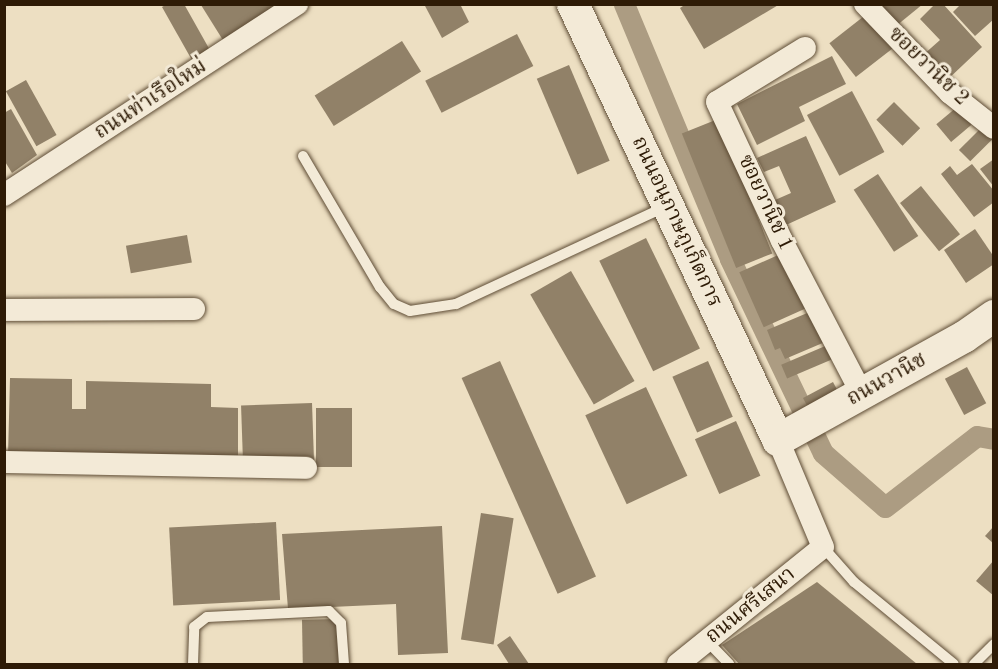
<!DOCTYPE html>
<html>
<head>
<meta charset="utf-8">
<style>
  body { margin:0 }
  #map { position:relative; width:998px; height:669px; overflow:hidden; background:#eddfc2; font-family:"Old Standard TT","Noto Serif Thai",serif }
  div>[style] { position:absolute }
  .canal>* { height:21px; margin:-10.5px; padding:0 10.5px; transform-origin:10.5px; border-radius:10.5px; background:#ac9c82 }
  .building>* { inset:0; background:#918168; transform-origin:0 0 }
  .roads { filter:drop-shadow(0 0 2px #5e4c35) drop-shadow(0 0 2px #5e4c35) }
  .lane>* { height:10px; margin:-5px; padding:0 5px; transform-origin:5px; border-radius:5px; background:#f3ead7 }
  .street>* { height:22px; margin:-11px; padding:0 11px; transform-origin:11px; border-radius:11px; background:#f3ead7 }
  .secondary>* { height:32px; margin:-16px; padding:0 16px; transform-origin:16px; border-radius:16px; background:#f3ead7 }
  span { translate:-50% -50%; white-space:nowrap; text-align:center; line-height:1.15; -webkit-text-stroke:6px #f3ead7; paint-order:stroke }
  .street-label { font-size:21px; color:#2e1b06 }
  .frame { position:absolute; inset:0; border:6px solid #2e1b06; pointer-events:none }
</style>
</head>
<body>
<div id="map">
  <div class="canal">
    <i style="left:624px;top:4px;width:276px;rotate:67.4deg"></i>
    <i style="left:730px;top:259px;width:215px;rotate:64.4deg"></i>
    <i style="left:823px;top:453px;width:82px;rotate:41.1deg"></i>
    <i style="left:885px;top:507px;width:116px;rotate:-37.7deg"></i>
    <i style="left:977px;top:436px;width:17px;rotate:10deg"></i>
  </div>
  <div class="building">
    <i style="clip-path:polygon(167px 4px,184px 4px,211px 52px,193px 62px,162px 7px)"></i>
    <i style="clip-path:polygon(424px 4px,460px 4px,469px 22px,442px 38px)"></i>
    <i style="clip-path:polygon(686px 4px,780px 4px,704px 49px,680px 8px)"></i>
    <i style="clip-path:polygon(923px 4px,896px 26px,880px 6px,882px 4px)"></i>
    <i style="clip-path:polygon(935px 4px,943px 4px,982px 47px,945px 82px,922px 56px,940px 40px,920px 19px)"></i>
    <i style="clip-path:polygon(961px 4px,994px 4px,994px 19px,975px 36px,953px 12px)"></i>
    <i style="clip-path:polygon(201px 5px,283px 5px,226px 45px)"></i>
    <i style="left:868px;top:13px;width:43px;height:49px;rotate:52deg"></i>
    <i style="left:517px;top:34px;width:36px;height:103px;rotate:63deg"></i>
    <i style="left:402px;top:41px;width:36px;height:103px;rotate:58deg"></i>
    <i style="clip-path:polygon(832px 56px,846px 84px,799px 107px,805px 121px,757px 145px,737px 104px)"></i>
    <i style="left:569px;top:65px;width:104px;height:35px;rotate:67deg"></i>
    <i style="left:26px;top:80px;width:63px;height:23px;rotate:61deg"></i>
    <i style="left:852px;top:91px;width:69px;height:51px;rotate:62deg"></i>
    <i style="left:894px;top:102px;width:37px;height:25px;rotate:45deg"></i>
    <i style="left:957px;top:107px;width:23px;height:27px;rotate:50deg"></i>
    <i style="clip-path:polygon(11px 109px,37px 155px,12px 173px,4px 160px,4px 113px)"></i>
    <i style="left:718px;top:119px;width:145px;height:39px;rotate:68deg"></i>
    <i style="left:983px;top:126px;width:16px;height:34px;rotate:45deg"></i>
    <i style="clip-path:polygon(806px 136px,836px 202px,786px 225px,775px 200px,791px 193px,779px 166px,764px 172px,757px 158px)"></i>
    <i style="clip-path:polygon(994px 159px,994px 187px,980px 169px)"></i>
    <i style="clip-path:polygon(972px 164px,994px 191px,994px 202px,974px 217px,941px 174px,950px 166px,957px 175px)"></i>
    <i style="left:878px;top:174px;width:74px;height:29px;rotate:57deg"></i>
    <i style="left:921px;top:186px;width:62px;height:27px;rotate:51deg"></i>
    <i style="clip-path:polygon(975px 229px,994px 257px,994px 264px,966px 283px,944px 250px)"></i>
    <i style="left:187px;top:235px;width:28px;height:62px;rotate:80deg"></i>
    <i style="left:646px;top:238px;width:123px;height:52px;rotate:64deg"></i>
    <i style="left:785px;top:252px;width:60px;height:50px;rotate:66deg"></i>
    <i style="left:571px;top:271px;width:127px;height:47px;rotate:60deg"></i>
    <i style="clip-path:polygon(812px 311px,825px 342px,785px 359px,780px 348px,775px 350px,767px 330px)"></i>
    <i style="left:830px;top:344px;width:15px;height:53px;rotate:67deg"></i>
    <i style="left:500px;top:361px;width:236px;height:42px;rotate:66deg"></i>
    <i style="left:708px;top:361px;width:61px;height:39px;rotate:66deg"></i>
    <i style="left:967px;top:367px;width:41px;height:25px;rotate:62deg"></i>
    <i style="clip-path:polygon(10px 378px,72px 379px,72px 409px,86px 409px,86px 381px,211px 384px,211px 407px,238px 408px,238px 461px,8px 456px)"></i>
    <i style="left:833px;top:382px;width:15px;height:34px;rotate:62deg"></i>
    <i style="left:646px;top:387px;width:98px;height:67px;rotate:65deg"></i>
    <i style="left:312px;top:403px;width:57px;height:71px;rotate:88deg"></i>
    <i style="left:316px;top:408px;width:36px;height:59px"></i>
    <i style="left:736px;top:421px;width:60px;height:45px;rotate:66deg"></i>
    <i style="left:481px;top:513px;width:33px;height:128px;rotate:9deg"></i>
    <i style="left:276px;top:522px;width:78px;height:107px;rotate:87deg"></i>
    <i style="clip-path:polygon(442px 526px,448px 653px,398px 655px,396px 604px,288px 609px,282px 534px)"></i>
    <i style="clip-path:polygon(994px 526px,994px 544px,985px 536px)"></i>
    <i style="clip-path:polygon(994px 560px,994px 596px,976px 581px)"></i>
    <i style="clip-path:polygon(817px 582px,917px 664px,739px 664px,722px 645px)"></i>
    <i style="left:338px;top:619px;width:45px;height:36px;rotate:89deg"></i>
    <i style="clip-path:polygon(510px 636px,529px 664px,509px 664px,497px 645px)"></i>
  </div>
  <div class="roads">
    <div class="lane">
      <i style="left:303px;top:156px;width:152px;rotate:59.6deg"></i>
      <i style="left:380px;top:287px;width:22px;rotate:51deg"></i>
      <i style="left:394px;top:304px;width:17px;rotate:24deg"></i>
      <i style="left:410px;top:311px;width:47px;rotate:-8.7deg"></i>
      <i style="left:456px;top:304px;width:230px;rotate:-24.9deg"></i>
      <i style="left:823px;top:547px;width:47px;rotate:48.5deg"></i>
      <i style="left:854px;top:582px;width:129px;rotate:39.4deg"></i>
      <i style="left:707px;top:641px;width:32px;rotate:46deg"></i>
      <i style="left:193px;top:664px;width:37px;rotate:-88deg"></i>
      <i style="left:194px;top:627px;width:16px;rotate:-38deg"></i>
      <i style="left:207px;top:617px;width:122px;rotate:-2.8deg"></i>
      <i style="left:329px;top:611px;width:17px;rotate:45deg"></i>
      <i style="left:341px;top:623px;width:41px;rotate:85.8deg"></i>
      <i style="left:974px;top:664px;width:28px;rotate:-45deg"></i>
    </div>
    <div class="street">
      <i style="left:865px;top:4px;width:123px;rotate:46.3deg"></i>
      <i style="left:950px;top:93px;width:56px;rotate:38.5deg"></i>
      <i style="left:805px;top:48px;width:103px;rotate:148.5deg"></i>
      <i style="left:717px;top:102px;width:153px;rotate:64.9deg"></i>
      <i style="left:782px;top:241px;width:173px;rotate:62.4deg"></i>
      <i style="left:4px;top:195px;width:350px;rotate:-33.1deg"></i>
      <i style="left:4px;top:310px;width:190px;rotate:-0.3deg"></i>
      <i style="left:4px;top:462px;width:302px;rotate:1.1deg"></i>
      <i style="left:678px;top:664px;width:186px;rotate:-38.9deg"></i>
      <i style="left:823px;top:547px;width:116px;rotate:-112.8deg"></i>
    </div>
    <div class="secondary">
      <i style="left:573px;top:4px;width:482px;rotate:64.8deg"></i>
      <i style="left:778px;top:440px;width:213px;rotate:-29deg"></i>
      <i style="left:964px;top:337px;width:37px;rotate:-35deg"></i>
    </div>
  </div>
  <div class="street-label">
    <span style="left:928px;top:67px;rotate:44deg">ซอยวานิช 2</span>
    <span style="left:151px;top:100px;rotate:-33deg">ถนนท่าเรือใหม่</span>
    <span style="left:765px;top:203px;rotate:65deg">ซอยวานิช 1</span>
    <span style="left:676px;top:222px;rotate:65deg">ถนนอนุภาษภูเก็ตการ</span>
    <span style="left:887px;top:380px;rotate:-29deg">ถนนวานิช</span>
    <span style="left:751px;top:606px;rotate:-39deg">ถนนศรีเสนา</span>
  </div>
  <div class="frame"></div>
</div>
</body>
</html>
